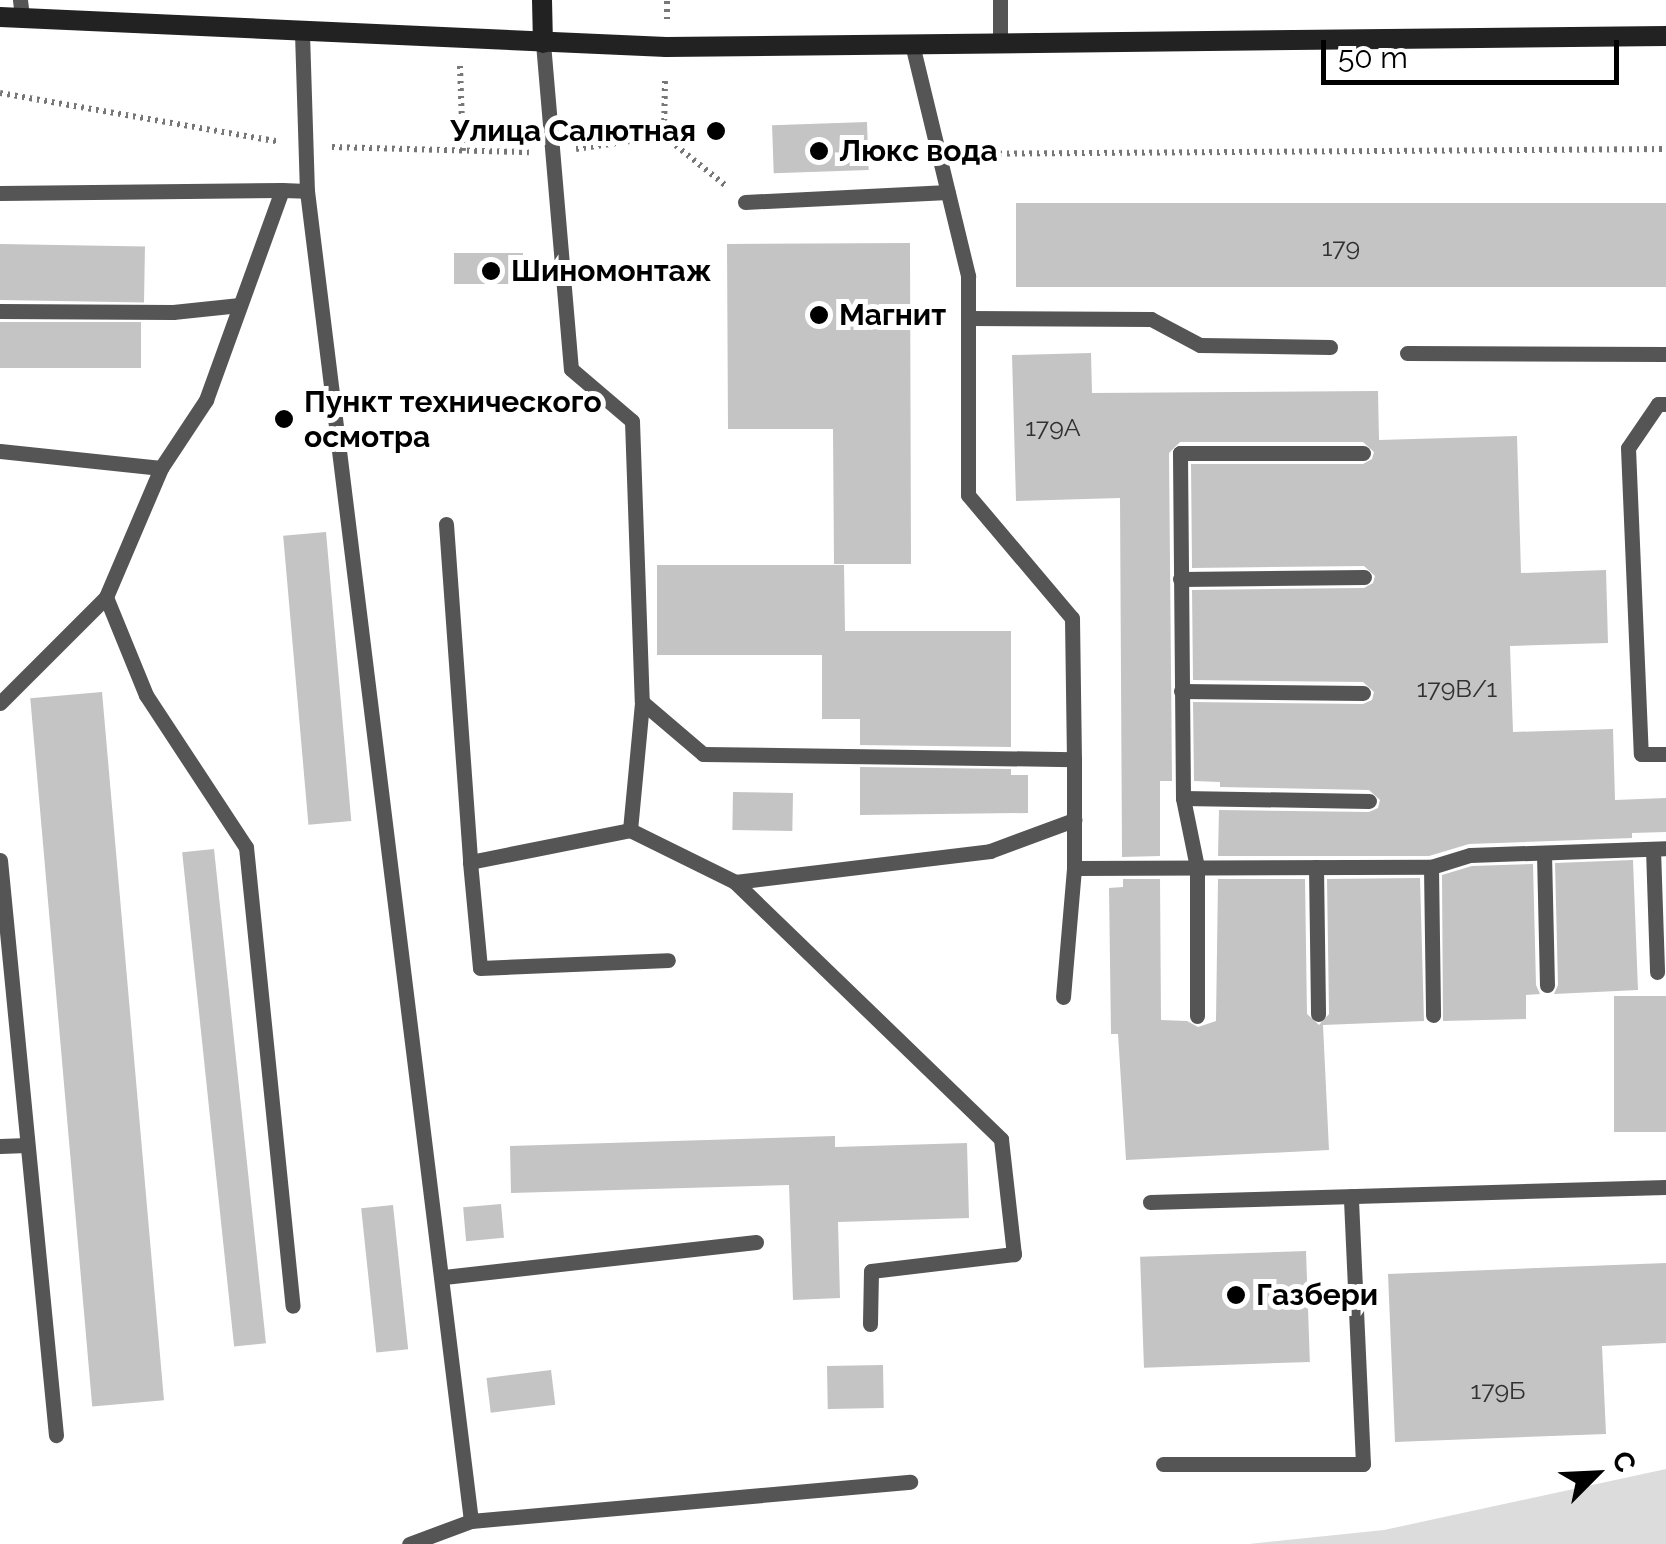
<!DOCTYPE html>
<html>
<head>
<meta charset="utf-8">
<style>
  body { margin:0 }
  #map { position:relative; width:1666px; height:1544px; overflow:hidden; background:#fff; font-family:Raleway,sans-serif }
  div>[style] { position:absolute }
  .green>* { inset:0; background:#dcdcdc }
  .building>* { inset:0; background:#c4c4c4; transform-origin:0 0 }
  .path>* { height:6px; margin-top:-3px; transform-origin:0; background:repeating-linear-gradient(90deg,#777 0 2.5px,transparent 0 7.5px) }
  .lane>* { height:15px; margin:-7.5px; padding:0 7.5px; transform-origin:7.5px; border-radius:7.5px; background:#555 }
  .secondary>* { height:20px; margin:-10px; padding:0 10px; transform-origin:10px; border-radius:10px; background:#222 }
  .dots>* { width:28px; height:28px; translate:-50% -50%; box-sizing:border-box; border:5px solid #fff; border-radius:50% }
  span { translate:-50% -50%; white-space:nowrap; text-align:center; line-height:1.15; -webkit-text-stroke:10px #fff; paint-order:stroke }
  .number-label { font-size:25px; color:#313131 }
  .number-label span { -webkit-text-stroke-width:0 }
  .poi-label { font-size:30px; color:#000; font-weight:700 }
  .right { translate:-100% -50%; text-align:right }
  .left { translate:0 -50%; text-align:left }
  .north { position:absolute; left:1546px; top:1424px; width:100px; height:100px; -webkit-text-stroke:8px #fff; paint-order:stroke; rotate:66deg; font-size:28px; font-weight:700; line-height:40px; text-align:center; color:#000 }
  .north::after { content:''; display:block; margin:auto; width:35px; height:45px; background:#000; clip-path:polygon(50% 0,100% 100%,50% 72%,0 100%) }
  .scale { position:absolute; left:1321px; top:40px; width:298px; height:45px; box-sizing:border-box; border:5px solid #000; border-top:0; padding-left:12px; font-size:30px; line-height:35px; white-space:nowrap; color:#000; -webkit-text-stroke:8px #fff; paint-order:stroke }
</style>
</head>
<body>
<div id="map">
  <div class="green">
    <i style="clip-path:polygon(1666px 1469px,1666px 1544px,1249px 1544px,1384px 1530px)"></i>
  </div>
  <div class="building">
    <i style="left:867px;top:122px;width:48px;height:95px;rotate:88deg"></i>
    <i style="left:1666px;top:203px;width:84px;height:650px;rotate:90deg"></i>
    <i style="clip-path:polygon(910px 243px,911px 564px,834px 564px,833px 429px,728px 429px,727px 244px)"></i>
    <i style="left:0;top:244px;width:145px;height:56px;rotate:1deg"></i>
    <i style="left:454px;top:253px;width:69px;height:31px"></i>
    <i style="left:0;top:322px;width:141px;height:46px"></i>
    <i style="clip-path:polygon(1091px 353px,1092px 393px,1378px 391px,1379px 440px,1517px 436px,1521px 573px,1606px 570px,1608px 643px,1510px 646px,1513px 732px,1613px 729px,1615px 800px,1666px 798px,1666px 832px,1632px 833px,1632px 838px,1469px 844px,1429px 856px,1218px 856px,1219px 810px,1369px 812px,1378px 808px,1380px 800px,1369px 790px,1220px 787px,1220px 782px,1194px 781px,1193px 702px,1363px 704px,1372px 700px,1374px 692px,1363px 682px,1193px 680px,1192px 590px,1364px 588px,1373px 583px,1375px 576px,1364px 566px,1192px 568px,1191px 464px,1363px 464px,1372px 459px,1374px 452px,1363px 442px,1180px 442px,1169px 453px,1172px 781px,1160px 781px,1160px 856px,1122px 857px,1120px 498px,1016px 501px,1012px 355px)"></i>
    <i style="left:326px;top:532px;width:290px;height:43px;rotate:85deg"></i>
    <i style="clip-path:polygon(657px 565px,844px 565px,845px 631px,1011px 631px,1011px 747px,860px 745px,860px 719px,822px 719px,822px 655px,657px 655px)"></i>
    <i style="left:102px;top:692px;width:711px;height:72px;rotate:85deg"></i>
    <i style="clip-path:polygon(860px 767px,1011px 769px,1011px 775px,1028px 775px,1028px 813px,860px 815px)"></i>
    <i style="left:733px;top:792px;width:60px;height:38px;rotate:1deg"></i>
    <i style="left:214px;top:849px;width:497px;height:32px;rotate:84deg"></i>
    <i style="clip-path:polygon(1633px 860px,1638px 990px,1554px 994px,1558px 985px,1555px 863px)"></i>
    <i style="clip-path:polygon(1533px 864px,1536px 985px,1540px 994px,1526px 995px,1526px 1019px,1443px 1021px,1442px 875px,1472px 866px)"></i>
    <i style="clip-path:polygon(1420px 878px,1424px 1021px,1323px 1025px,1329px 1150px,1126px 1160px,1118px 1034px,1111px 1034px,1109px 888px,1123px 887px,1123px 879px,1160px 879px,1161px 1020px,1187px 1021px,1198px 1027px,1216px 1021px,1218px 879px,1305px 879px,1307px 1014px,1319px 1025px,1329px 1014px,1327px 879px)"></i>
    <i style="left:1666px;top:996px;width:136px;height:52px;rotate:90deg"></i>
    <i style="clip-path:polygon(835px 1136px,835px 1147px,967px 1143px,969px 1218px,838px 1222px,840px 1298px,793px 1300px,789px 1185px,511px 1193px,510px 1146px)"></i>
    <i style="left:501px;top:1204px;width:34px;height:38px;rotate:85deg"></i>
    <i style="left:393px;top:1205px;width:145px;height:32px;rotate:84deg"></i>
    <i style="left:1306px;top:1251px;width:111px;height:166px;rotate:88deg"></i>
    <i style="clip-path:polygon(1666px 1263px,1666px 1343px,1602px 1346px,1606px 1434px,1395px 1442px,1388px 1274px)"></i>
    <i style="left:883px;top:1365px;width:43px;height:56px;rotate:89deg"></i>
    <i style="left:551px;top:1370px;width:35px;height:65px;rotate:83deg"></i>
  </div>
  <div class="path">
    <i style="left:667px;top:19px;width:19px;rotate:-90deg"></i>
    <i style="left:460px;top:66px;width:85px;rotate:88deg"></i>
    <i style="left:0;top:93px;width:284px;rotate:9.9deg"></i>
    <i style="left:664px;top:136px;width:78px;rotate:38.8deg"></i>
    <i style="left:332px;top:147px;width:197px;rotate:1.5deg"></i>
    <i style="left:576px;top:149px;width:89px;rotate:-8.4deg"></i>
    <i style="left:664px;top:136px;width:60px;rotate:-89deg"></i>
    <i style="left:962px;top:154px;width:704px;rotate:-0.41deg"></i>
  </div>
  <div class="lane">
    <i style="left:20px;top:0;width:17px;rotate:83deg"></i>
    <i style="left:1000px;top:0;width:43px;rotate:90deg"></i>
    <i style="left:302px;top:33px;width:158px;rotate:88.2deg"></i>
    <i style="left:307px;top:191px;width:1340px;rotate:82.97deg"></i>
    <i style="left:471px;top:1521px;width:66px;rotate:159.6deg"></i>
    <i style="left:543px;top:43px;width:327px;rotate:85.1deg"></i>
    <i style="left:571px;top:369px;width:80px;rotate:40.4deg"></i>
    <i style="left:632px;top:421px;width:281px;rotate:88deg"></i>
    <i style="left:642px;top:702px;width:80px;rotate:40.4deg"></i>
    <i style="left:703px;top:754px;width:371px;rotate:0.8deg"></i>
    <i style="left:1074px;top:759px;width:109px;rotate:90deg"></i>
    <i style="left:1074px;top:868px;width:357px;rotate:-0.2deg"></i>
    <i style="left:1431px;top:867px;width:41px;rotate:-17.1deg"></i>
    <i style="left:1470px;top:855px;width:196px;rotate:-2deg"></i>
    <i style="left:912px;top:44px;width:239px;rotate:76.4deg"></i>
    <i style="left:968px;top:276px;width:219px;rotate:90deg"></i>
    <i style="left:968px;top:495px;width:161px;rotate:49.8deg"></i>
    <i style="left:1072px;top:618px;width:141px;rotate:89.2deg"></i>
    <i style="left:0;top:193px;width:282px;rotate:-0.6deg"></i>
    <i style="left:745px;top:202px;width:203px;rotate:-2.8deg"></i>
    <i style="left:0;top:311px;width:173px;rotate:0.3deg"></i>
    <i style="left:173px;top:312px;width:67px;rotate:-6deg"></i>
    <i style="left:968px;top:318px;width:183px;rotate:0.3deg"></i>
    <i style="left:1151px;top:319px;width:55px;rotate:28deg"></i>
    <i style="left:1200px;top:345px;width:130px;rotate:0.9deg"></i>
    <i style="left:1407px;top:353px;width:259px;rotate:0.2deg"></i>
    <i style="left:1666px;top:404px;width:8px;rotate:180deg"></i>
    <i style="left:1658px;top:404px;width:53px;rotate:124.3deg"></i>
    <i style="left:1628px;top:448px;width:306px;rotate:87.6deg"></i>
    <i style="left:1641px;top:754px;width:25px"></i>
    <i style="left:0;top:451px;width:162px;rotate:6deg"></i>
    <i style="left:446px;top:524px;width:339px;rotate:85.9deg"></i>
    <i style="left:470px;top:862px;width:163px;rotate:-11.3deg"></i>
    <i style="left:630px;top:830px;width:129px;rotate:-84.6deg"></i>
    <i style="left:1180px;top:579px;width:184px;rotate:-0.6deg"></i>
    <i style="left:106px;top:597px;width:106px;rotate:67.8deg"></i>
    <i style="left:146px;top:695px;width:182px;rotate:56.7deg"></i>
    <i style="left:246px;top:847px;width:461px;rotate:84.2deg"></i>
    <i style="left:1181px;top:691px;width:182px;rotate:0.6deg"></i>
    <i style="left:0;top:703px;width:150px;rotate:-45deg"></i>
    <i style="left:106px;top:597px;width:140px;rotate:-66.9deg"></i>
    <i style="left:161px;top:468px;width:82px;rotate:-56.5deg"></i>
    <i style="left:206px;top:400px;width:223px;rotate:-70.1deg"></i>
    <i style="left:282px;top:190px;width:25px;rotate:2deg"></i>
    <i style="left:1183px;top:798px;width:186px;rotate:0.9deg"></i>
    <i style="left:630px;top:830px;width:117px;rotate:26.3deg"></i>
    <i style="left:735px;top:882px;width:257px;rotate:-6.9deg"></i>
    <i style="left:990px;top:851px;width:90px;rotate:-20.3deg"></i>
    <i style="left:1653px;top:849px;width:123px;rotate:88.1deg"></i>
    <i style="left:1544px;top:853px;width:132px;rotate:88.7deg"></i>
    <i style="left:0;top:860px;width:578px;rotate:84.44deg"></i>
    <i style="left:470px;top:862px;width:106px;rotate:84.6deg"></i>
    <i style="left:480px;top:968px;width:188px;rotate:-2.4deg"></i>
    <i style="left:1316px;top:867px;width:147px;rotate:89.2deg"></i>
    <i style="left:1431px;top:867px;width:148px;rotate:89.2deg"></i>
    <i style="left:735px;top:882px;width:370px;rotate:44deg"></i>
    <i style="left:1001px;top:1139px;width:116px;rotate:83.6deg"></i>
    <i style="left:1014px;top:1254px;width:144px;rotate:173.2deg"></i>
    <i style="left:871px;top:1271px;width:53px;rotate:91.1deg"></i>
    <i style="left:1063px;top:997px;width:129px;rotate:-85.1deg"></i>
    <i style="left:1197px;top:1016px;width:149px;rotate:-90deg"></i>
    <i style="left:1197px;top:867px;width:70px;rotate:-101.5deg"></i>
    <i style="left:1183px;top:798px;width:345px;rotate:-90.5deg"></i>
    <i style="left:1180px;top:453px;width:183px"></i>
    <i style="left:0;top:1146px;width:27px;rotate:-2deg"></i>
    <i style="left:1150px;top:1202px;width:516px;rotate:-1.67deg"></i>
    <i style="left:444px;top:1277px;width:314px;rotate:-6.4deg"></i>
    <i style="left:1163px;top:1464px;width:200px"></i>
    <i style="left:1363px;top:1464px;width:268px;rotate:-92.6deg"></i>
    <i style="left:471px;top:1521px;width:441px;rotate:-5.1deg"></i>
  </div>
  <div class="secondary">
    <i style="left:542px;top:0;width:43px;rotate:88.7deg"></i>
    <i style="left:0;top:17px;width:667px;rotate:2.58deg"></i>
    <i style="left:666px;top:47px;width:1000px;rotate:-0.63deg"></i>
  </div>
  <div class="dots">
    <i style="left:716px;top:131px;background:#000"></i>
    <i style="left:819px;top:151px;background:#000"></i>
    <i style="left:491px;top:271px;background:#000"></i>
    <i style="left:819px;top:315px;background:#000"></i>
    <i style="left:284px;top:419px;background:#000"></i>
    <i style="left:1236px;top:1295px;background:#000"></i>
  </div>
  <div class="number-label">
    <span style="left:1341px;top:247px">179</span>
    <span style="left:1053px;top:427px">179А</span>
    <span style="left:1457px;top:688px">179В/1</span>
    <span style="left:1498px;top:1390px">179Б</span>
  </div>
  <div class="poi-label">
    <span class="right" style="left:696px;top:131px">Улица Салютная</span>
    <span class="left" style="left:839px;top:151px">Люкс вода</span>
    <span class="left" style="left:511px;top:271px">Шиномонтаж</span>
    <span class="left" style="left:839px;top:315px">Магнит</span>
    <span class="left" style="left:304px;top:419px">Пункт технического<br>осмотра</span>
    <span class="left" style="left:1256px;top:1295px">Газбери</span>
  </div>
  <div class="north">С</div>
  <div class="scale">50 m</div>
</div>
</body>
</html>
